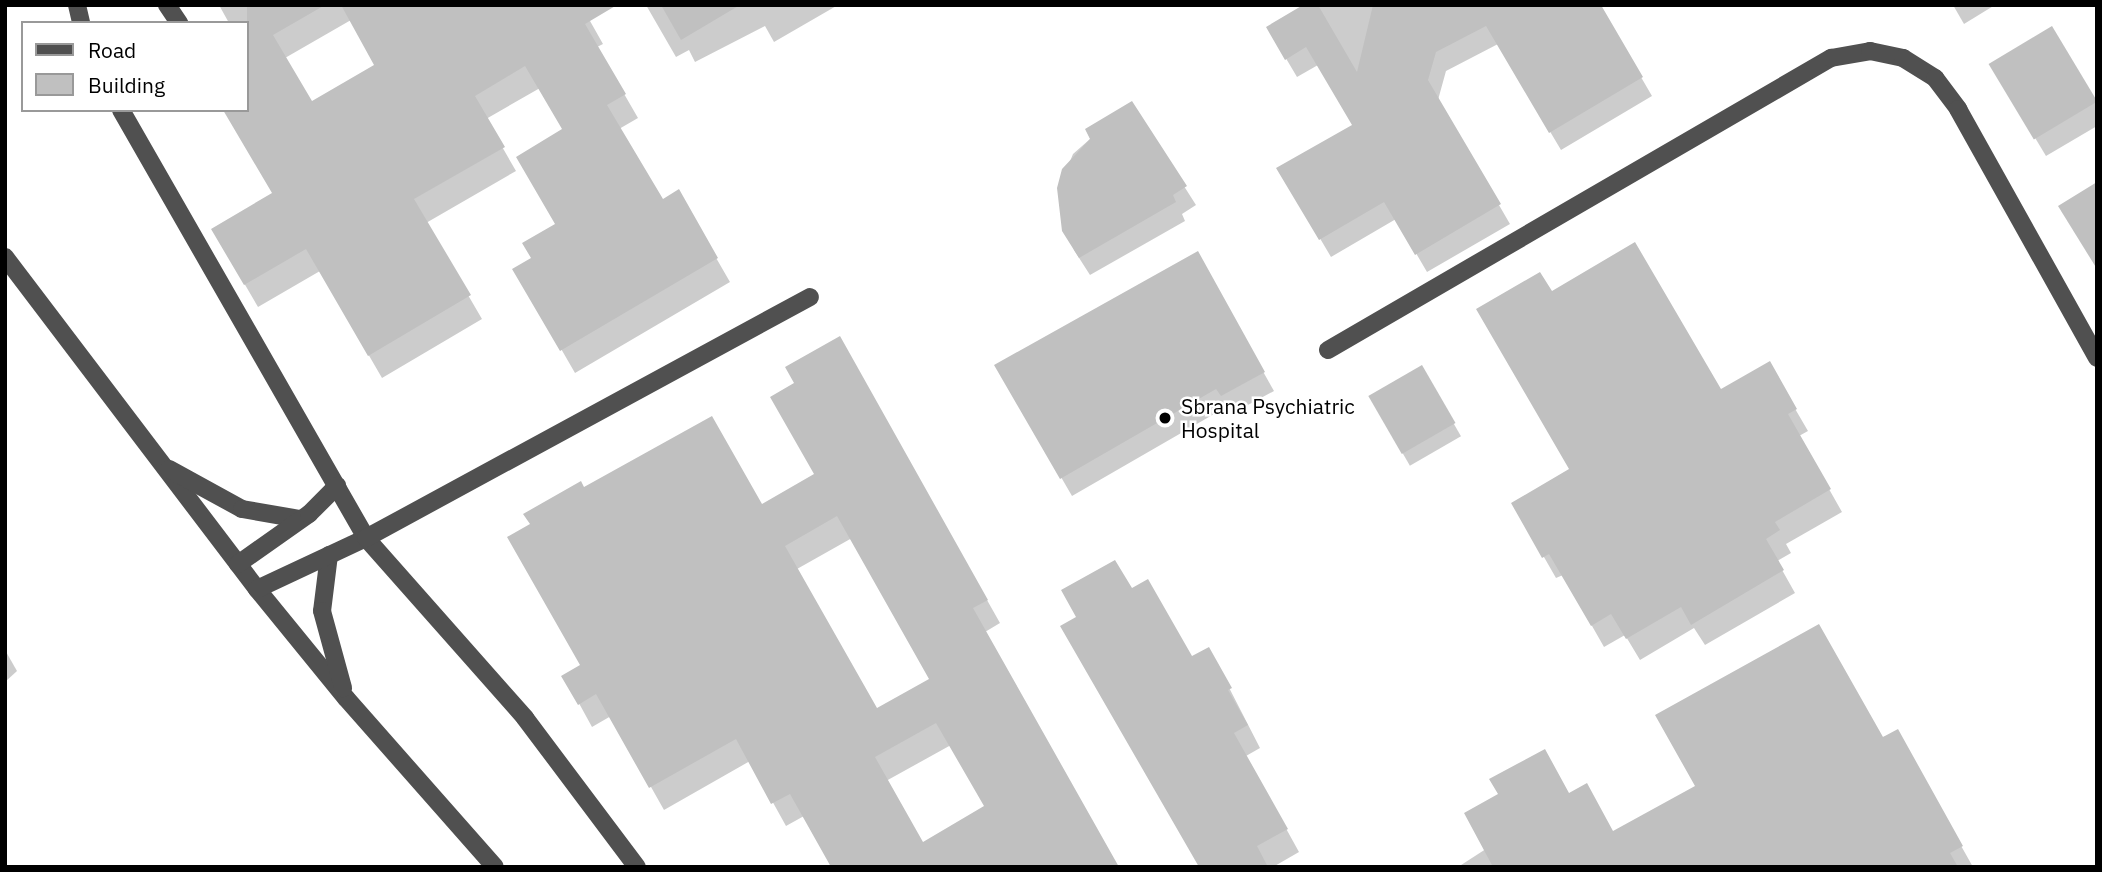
<!DOCTYPE html>
<html>
<head>
<meta charset="utf-8">
<style>
  body { margin:0 }
  #map { position:relative; width:2102px; height:872px; overflow:hidden; background:#fff; font-family:"IBM Plex Sans",sans-serif }
  div>[style] { position:absolute }
  .shadow>* { inset:0; background:#0003; transform-origin:0 0 }
  .building>* { inset:0; background:#c0c0c0; transform-origin:0 0 }
  .minor>* { height:18px; margin:-9px; padding:0 9px; transform-origin:9px; border-radius:9px; background:#505050 }
  .dots>* { width:19px; height:19px; translate:-50% -50%; box-sizing:border-box; border:4px solid #fff; border-radius:50% }
  span { translate:-50% -50%; white-space:nowrap; text-align:center; line-height:1.15; -webkit-text-stroke:5px #fff; paint-order:stroke }
  .poi-label { font-size:21px; color:#000 }
  .left { translate:0 -50%; text-align:left }
  .frame { position:absolute; inset:0; border:7px solid #000; pointer-events:none }
  .legend { position:absolute; left:21px; top:21px; width:228px; height:91px; box-sizing:border-box; background:#fff; border:2px solid #999; margin:0; padding:9px 12px; list-style:none; font-size:21px; color:#000 }
  .legend li { display:flex; align-items:center; gap:14px; height:35px }
  .legend b { width:35px; border:2px solid #999 }
</style>
</head>
<body>
<div id="map">
  <div class="shadow">
    <i style="clip-path:polygon(evenodd,219px 5px,581px 5px,603px 44px,597px 47px,638px 118px,619px 129px,662px 202px,678px 192px,730px 282px,575px 373px,515px 269px,533px 259px,557px 224px,565px 130px,540px 88px,486px 119px,516px 171px,426px 223px,482px 319px,382px 378px,320px 271px,258px 307px,213px 230px,274px 194px,247px 110px,247px 64px,251px 61px,247px 23px,229px 23px,219px 5px,351px 20px,376px 65px,311px 103px,285px 58px,351px 20px)"></i>
    <i style="clip-path:polygon(646px 5px,838px 5px,774px 42px,765px 26px,695px 62px,689px 50px,676px 57px)"></i>
    <i style="clip-path:polygon(1307px 5px,1599px 5px,1652px 96px,1561px 150px,1498px 44px,1446px 71px,1438px 100px,1510px 224px,1427px 272px,1396px 219px,1331px 257px,1279px 169px,1354px 125px,1318px 65px,1297px 77px,1268px 28px)"></i>
    <i style="clip-path:polygon(1953px 5px,1995px 5px,1964px 24px)"></i>
    <i style="clip-path:polygon(2051px 29px,2097px 104px,2097px 126px,2046px 156px,2002px 83px)"></i>
    <i style="clip-path:polygon(1131px 103px,1196px 205px,1182px 214px,1185px 221px,1090px 275px,1074px 250px,1059px 188px,1073px 154px)"></i>
    <i style="clip-path:polygon(1197px 254px,1274px 391px,1233px 413px,1228px 406px,1072px 496px,996px 365px)"></i>
    <i style="clip-path:polygon(1551px 293px,1720px 392px,1769px 364px,1808px 431px,1799px 436px,1842px 512px,1786px 544px,1791px 553px,1777px 561px,1795px 593px,1705px 645px,1694px 628px,1640px 660px,1625px 635px,1604px 647px,1563px 575px,1556px 578px,1513px 503px,1572px 470px)"></i>
    <i style="clip-path:polygon(evenodd,839px 338px,1000px 623px,985px 632px,1117px 867px,833px 867px,804px 816px,786px 826px,750px 761px,664px 810px,611px 716px,592px 727px,564px 676px,582px 666px,584px 489px,761px 506px,816px 475px,796px 384px,839px 338px,852px 538px,932px 680px,876px 711px,797px 569px,852px 538px,839px 338px,951px 745px,986px 807px,922px 844px,886px 781px,951px 745px)"></i>
    <i style="left:1421px;top:367px;width:80px;height:59px;rotate:60deg"></i>
    <i style="clip-path:polygon(1131px 590px,1191px 658px,1221px 672px,1260px 748px,1246px 756px,1299px 852px,1273px 867px,1201px 867px)"></i>
    <i style="clip-path:polygon(5px 650px,17px 671px,5px 682px)"></i>
    <i style="clip-path:polygon(1897px 732px,1973px 867px,1458px 867px,1569px 795px,1613px 834px)"></i>
  </div>
  <div class="building">
    <i style="clip-path:polygon(247px 5px,325px 5px,273px 35px,312px 101px,374px 65px,341px 5px,617px 5px,585px 24px,626px 94px,607px 105px,663px 199px,679px 189px,718px 258px,560px 351px,512px 269px,531px 258px,522px 243px,555px 224px,516px 157px,562px 129px,525px 66px,475px 96px,505px 147px,414px 199px,471px 295px,368px 356px,306px 249px,244px 285px,211px 229px,272px 193px,223px 110px,247px 110px)"></i>
    <i style="clip-path:polygon(661px 5px,740px 5px,681px 40px)"></i>
    <i style="clip-path:polygon(1303px 5px,1318px 5px,1357px 72px,1373px 5px,1601px 5px,1643px 77px,1549px 133px,1486px 26px,1436px 52px,1428px 80px,1501px 204px,1415px 255px,1384px 202px,1319px 240px,1276px 168px,1352px 125px,1306px 47px,1285px 60px,1266px 27px)"></i>
    <i style="left:2052px;top:26px;width:88px;height:74px;rotate:59deg"></i>
    <i style="clip-path:polygon(1132px 101px,1187px 186px,1173px 195px,1176px 202px,1079px 258px,1062px 231px,1057px 188px,1062px 169px,1090px 139px,1085px 129px)"></i>
    <i style="clip-path:polygon(2097px 182px,2097px 269px,2058px 206px)"></i>
    <i style="clip-path:polygon(1635px 242px,1721px 389px,1770px 361px,1797px 409px,1788px 414px,1831px 489px,1775px 522px,1780px 530px,1766px 539px,1784px 570px,1691px 625px,1681px 607px,1626px 639px,1611px 614px,1591px 626px,1549px 554px,1542px 558px,1511px 503px,1569px 469px,1476px 309px,1540px 272px,1552px 291px)"></i>
    <i style="clip-path:polygon(1198px 251px,1265px 372px,1221px 396px,1216px 389px,1060px 479px,994px 365px)"></i>
    <i style="clip-path:polygon(evenodd,840px 336px,988px 600px,973px 608px,1119px 867px,831px 867px,790px 794px,771px 804px,736px 739px,649px 788px,596px 694px,578px 705px,561px 676px,580px 665px,507px 537px,530px 524px,523px 514px,581px 481px,584px 487px,712px 416px,762px 504px,814px 474px,770px 397px,794px 383px,785px 367px,840px 336px,837px 516px,929px 679px,877px 708px,785px 546px,837px 516px,840px 336px,936px 723px,984px 806px,923px 842px,875px 757px,936px 723px)"></i>
    <i style="left:1422px;top:365px;width:67px;height:62px;rotate:60deg"></i>
    <i style="clip-path:polygon(1115px 560px,1132px 588px,1148px 579px,1192px 656px,1209px 647px,1232px 688px,1228px 690px,1248px 725px,1234px 733px,1288px 829px,1257px 846px,1268px 867px,1199px 867px,1060px 626px,1076px 617px,1061px 590px)"></i>
    <i style="clip-path:polygon(1819px 624px,1883px 737px,1898px 729px,1963px 846px,1950px 853px,1958px 867px,1493px 867px,1464px 813px,1498px 794px,1489px 779px,1545px 749px,1569px 793px,1587px 783px,1613px 831px,1695px 786px,1655px 715px)"></i>
  </div>
  <div class="minor">
    <i style="left:77px;top:5px;width:18px;rotate:77deg"></i>
    <i style="left:167px;top:5px;width:22px;rotate:56deg"></i>
    <i style="left:121px;top:110px;width:493px;rotate:60.2deg"></i>
    <i style="left:366px;top:538px;width:240px;rotate:48.5deg"></i>
    <i style="left:525px;top:718px;width:186px;rotate:53.1deg"></i>
    <i style="left:5px;top:257px;width:417px;rotate:52.8deg"></i>
    <i style="left:257px;top:589px;width:141px;rotate:50.8deg"></i>
    <i style="left:346px;top:698px;width:225px;rotate:48.6deg"></i>
    <i style="left:1328px;top:350px;width:582px;rotate:-30.14deg"></i>
    <i style="left:1831px;top:58px;width:40px;rotate:-10deg"></i>
    <i style="left:1870px;top:51px;width:34px;rotate:12deg"></i>
    <i style="left:1903px;top:58px;width:38px;rotate:32deg"></i>
    <i style="left:1935px;top:78px;width:39px;rotate:53deg"></i>
    <i style="left:1958px;top:109px;width:285px;rotate:60.8deg"></i>
    <i style="left:169px;top:469px;width:83px;rotate:28.7deg"></i>
    <i style="left:242px;top:509px;width:59px;rotate:9.8deg"></i>
    <i style="left:329px;top:555px;width:56px;rotate:97.1deg"></i>
    <i style="left:322px;top:611px;width:80px;rotate:74.7deg"></i>
    <i style="left:238px;top:564px;width:87px;rotate:-35.2deg"></i>
    <i style="left:309px;top:514px;width:40px;rotate:-45deg"></i>
    <i style="left:257px;top:589px;width:120px;rotate:-25.1deg"></i>
    <i style="left:366px;top:538px;width:505px;rotate:-28.49deg"></i>
  </div>
  <div class="dots">
    <i style="left:1165px;top:418px;background:#000"></i>
  </div>
  <div class="poi-label">
    <span class="left" style="left:1181px;top:418px">Sbrana Psychiatric<br>Hospital</span>
  </div>
  <div class="frame"></div>
  <ul class="legend">
  <li><b style="height:9px;background:#505050"></b>Road</li>
  <li><b style="height:19px;background:#c0c0c0"></b>Building</li>
  </ul>
</div>
</body>
</html>
